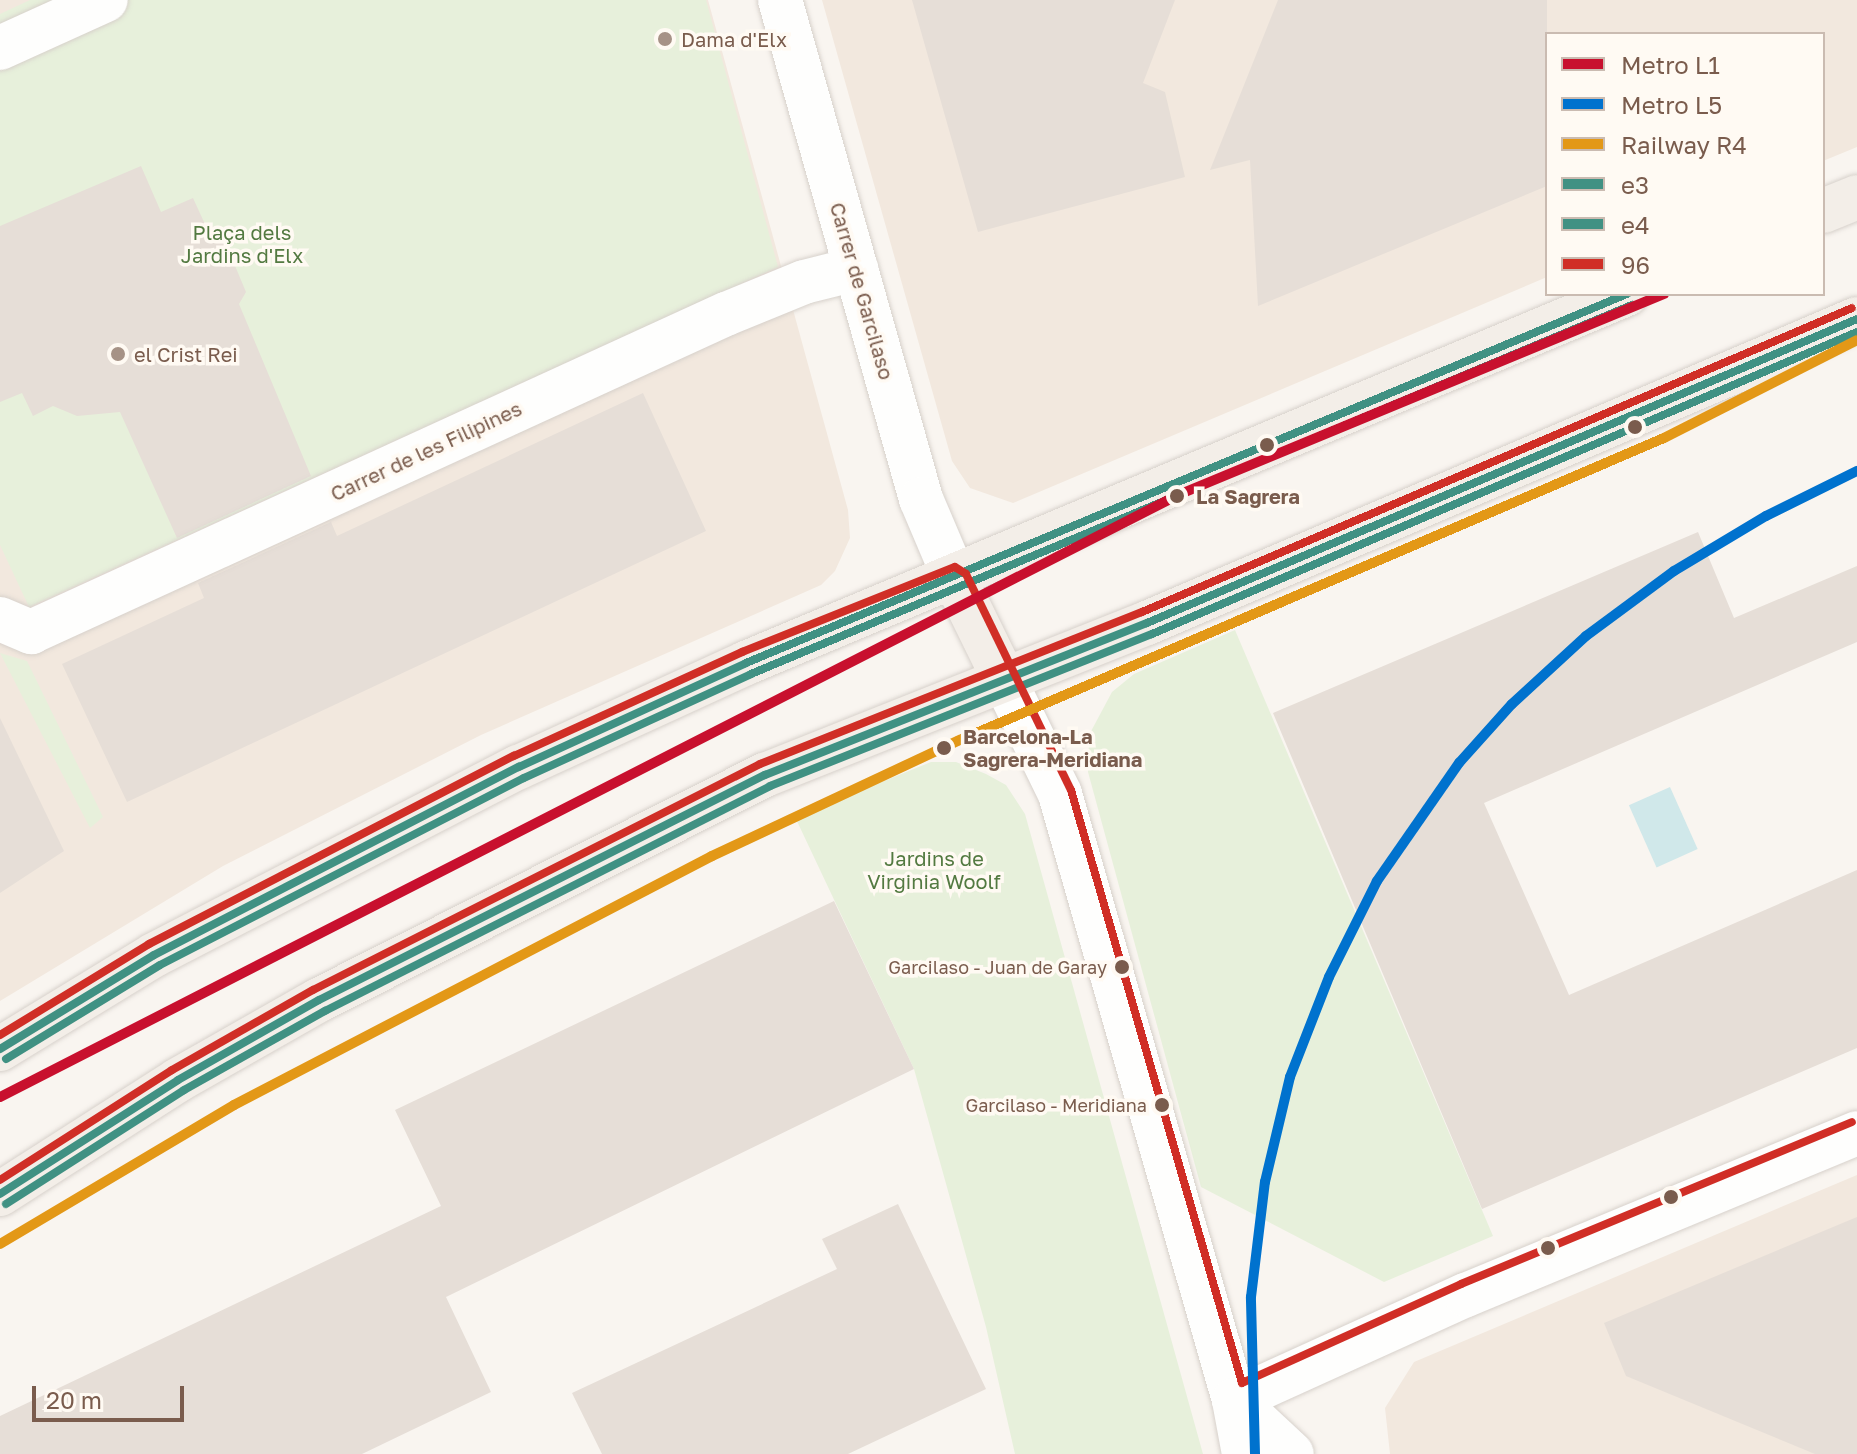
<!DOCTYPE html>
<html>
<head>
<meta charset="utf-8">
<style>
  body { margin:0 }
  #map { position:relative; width:1857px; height:1454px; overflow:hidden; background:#f9f5f0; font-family:"Golos Text",sans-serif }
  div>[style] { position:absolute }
  .residential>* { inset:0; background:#f2e8de }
  .green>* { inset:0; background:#e7f0db }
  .water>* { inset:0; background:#d0e8ea; transform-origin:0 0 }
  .building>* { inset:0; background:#e6ded7 }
  .roads { filter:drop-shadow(0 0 2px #d7d1cb) drop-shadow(0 0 2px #d7d1cb) }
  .street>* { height:44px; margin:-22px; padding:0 22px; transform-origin:22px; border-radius:22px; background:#fefefd }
  .secondary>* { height:44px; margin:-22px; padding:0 22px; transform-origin:22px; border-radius:22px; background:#fefefd }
  .primary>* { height:44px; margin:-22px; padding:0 22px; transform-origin:22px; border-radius:22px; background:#f3eee8 }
  .bus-1>* { height:8px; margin:-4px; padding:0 4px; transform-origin:4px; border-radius:4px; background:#409183 }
  .bus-2>* { height:8px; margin:-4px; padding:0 4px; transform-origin:4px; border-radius:4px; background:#409183 }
  .bus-3>* { height:8px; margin:-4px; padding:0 4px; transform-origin:4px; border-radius:4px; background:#d02e26 }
  .rail-1>* { height:10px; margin:-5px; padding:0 5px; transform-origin:5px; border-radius:5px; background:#e39817 }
  .metro-1>* { height:10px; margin:-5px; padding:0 5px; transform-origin:5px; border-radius:5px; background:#c8102e }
  .metro-2>* { height:10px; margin:-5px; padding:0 5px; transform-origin:5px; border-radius:5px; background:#0072ce }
  .dots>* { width:22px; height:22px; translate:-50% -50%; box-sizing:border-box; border:4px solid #fffaf3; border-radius:50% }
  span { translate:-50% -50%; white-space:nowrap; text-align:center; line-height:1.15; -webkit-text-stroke:7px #fffaf3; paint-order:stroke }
  .bus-label { font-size:18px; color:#7a5c4d }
  .right { translate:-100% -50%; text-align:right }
  .poi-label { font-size:20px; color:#7a5c4d }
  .left { translate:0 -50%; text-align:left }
  .park-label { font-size:20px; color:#537a41 }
  .street-label { font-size:20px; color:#7a5c4d }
  .stop-label { font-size:20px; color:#7a5c4d; font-weight:700 }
  .legend { position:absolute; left:1545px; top:32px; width:280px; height:264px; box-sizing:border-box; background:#fffaf3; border:2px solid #cabbb1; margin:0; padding:10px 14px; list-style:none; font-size:24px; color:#7a5c4d }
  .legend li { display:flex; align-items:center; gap:16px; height:40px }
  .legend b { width:40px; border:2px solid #cabbb1 }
  .scale { position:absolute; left:32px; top:1386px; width:152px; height:36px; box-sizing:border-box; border:4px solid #7a5c4d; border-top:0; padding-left:10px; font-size:24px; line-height:28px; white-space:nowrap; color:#7a5c4d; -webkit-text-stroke:6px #fffaf3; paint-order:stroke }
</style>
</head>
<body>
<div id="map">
  <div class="residential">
    <i style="clip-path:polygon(0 0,708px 0,848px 510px,850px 538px,835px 571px,821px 585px,481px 735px,223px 866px,0 1001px)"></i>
    <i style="clip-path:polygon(822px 0,1857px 0,1857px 147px,1823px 161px,1823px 34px,1547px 34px,1547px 277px,1013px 503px,970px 488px,952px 461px)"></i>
    <i style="clip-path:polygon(1857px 1175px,1857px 1454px,1390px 1454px,1385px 1408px,1414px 1362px)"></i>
  </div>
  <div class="green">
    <i style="clip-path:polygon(30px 0,706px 0,778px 267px,29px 607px,0 545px,0 14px)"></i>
    <i style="clip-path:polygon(1235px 630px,1493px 1236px,1384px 1282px,1201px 1187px,1088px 772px,1089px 735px,1112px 692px,1134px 674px)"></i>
    <i style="clip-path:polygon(0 653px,27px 661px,103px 817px,90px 828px)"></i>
    <i style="clip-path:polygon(931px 762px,956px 762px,986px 774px,1006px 785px,1025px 814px,1203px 1454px,1015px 1454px,986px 1327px,914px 1069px,795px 817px)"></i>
  </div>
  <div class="water">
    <i style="left:1670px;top:787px;width:68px;height:45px;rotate:66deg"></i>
  </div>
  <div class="building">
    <i style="clip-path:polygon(912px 0,1175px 0,1143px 83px,1165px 92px,1185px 177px,978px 232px)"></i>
    <i style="clip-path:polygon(1278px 0,1547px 0,1547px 186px,1258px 306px,1250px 160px,1210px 170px)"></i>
    <i style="clip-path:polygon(141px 166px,161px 212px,193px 198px,204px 222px,220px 230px,246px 292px,239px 304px,311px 476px,177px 538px,120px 412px,77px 416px,53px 406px,33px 416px,22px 393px,0 402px,0 226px)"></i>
    <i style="clip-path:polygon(643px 393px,706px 531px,127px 802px,62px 664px,204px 598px,198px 583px,331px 522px,337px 536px)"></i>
    <i style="clip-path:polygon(1698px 532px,1734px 618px,1857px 566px,1857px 642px,1484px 803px,1569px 995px,1857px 870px,1857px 1048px,1482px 1209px,1273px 713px)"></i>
    <i style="clip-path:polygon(0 718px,64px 851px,0 893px)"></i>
    <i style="clip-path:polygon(834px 901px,914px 1069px,446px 1297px,491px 1392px,362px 1454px,0 1454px,0 1416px,441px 1206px,395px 1110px)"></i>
    <i style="clip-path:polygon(898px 1204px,986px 1389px,848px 1454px,602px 1454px,572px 1393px,837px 1269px,822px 1239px)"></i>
    <i style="clip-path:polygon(1857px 1217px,1857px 1454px,1815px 1454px,1626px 1376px,1604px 1323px)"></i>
  </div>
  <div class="roads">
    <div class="street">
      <i style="left:0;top:48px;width:116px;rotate:-24.4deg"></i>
      <i style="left:0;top:619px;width:34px;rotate:23deg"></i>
      <i style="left:31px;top:632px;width:764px;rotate:-24.59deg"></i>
      <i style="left:726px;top:314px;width:84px;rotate:-22.3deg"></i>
      <i style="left:804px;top:282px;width:54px;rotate:-14deg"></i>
      <i style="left:1244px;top:1454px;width:55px;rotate:-100.5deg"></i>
      <i style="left:1234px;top:1400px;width:255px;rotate:-24.4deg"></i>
      <i style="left:1466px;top:1295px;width:423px;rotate:-22.5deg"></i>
    </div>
    <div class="secondary">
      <i style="left:780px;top:0;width:519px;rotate:74.22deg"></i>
      <i style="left:921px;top:499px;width:87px;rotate:67deg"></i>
      <i style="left:1003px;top:677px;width:130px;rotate:64deg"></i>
      <i style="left:1060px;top:794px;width:630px;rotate:73.98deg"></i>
      <i style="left:1234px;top:1400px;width:79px;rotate:43deg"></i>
    </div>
    <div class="primary">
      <i style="left:1823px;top:211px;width:37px;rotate:-22deg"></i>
      <i style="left:955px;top:579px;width:109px;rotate:63.9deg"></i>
      <i style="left:0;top:1049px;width:180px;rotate:-31.4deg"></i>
      <i style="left:154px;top:955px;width:411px;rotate:-27.3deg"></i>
      <i style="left:519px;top:767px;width:250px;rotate:-24.6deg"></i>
      <i style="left:746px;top:663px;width:955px;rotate:-22.73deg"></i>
      <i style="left:0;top:1194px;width:211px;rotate:-32.6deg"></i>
      <i style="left:178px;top:1080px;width:162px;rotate:-29.6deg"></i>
      <i style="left:319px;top:1000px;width:500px;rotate:-26.8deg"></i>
      <i style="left:765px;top:775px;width:411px;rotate:-21.7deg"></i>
      <i style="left:1147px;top:623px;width:772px;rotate:-23.18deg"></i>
    </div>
  </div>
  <div class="bus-1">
    <i style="left:0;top:1049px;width:180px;rotate:-31.4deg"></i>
    <i style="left:154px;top:955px;width:411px;rotate:-27.3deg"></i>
    <i style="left:519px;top:767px;width:250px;rotate:-24.6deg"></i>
    <i style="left:746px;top:663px;width:955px;rotate:-22.73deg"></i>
    <i style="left:0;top:1194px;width:211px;rotate:-32.6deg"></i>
    <i style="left:178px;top:1080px;width:162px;rotate:-29.6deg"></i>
    <i style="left:319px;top:1000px;width:500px;rotate:-26.8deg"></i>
    <i style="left:765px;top:775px;width:411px;rotate:-21.7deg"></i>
    <i style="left:1147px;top:623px;width:772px;rotate:-23.18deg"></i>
  </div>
  <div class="bus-2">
    <i style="left:6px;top:1059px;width:180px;rotate:-31.4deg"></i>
    <i style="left:160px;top:965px;width:409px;rotate:-27.2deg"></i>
    <i style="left:524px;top:778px;width:250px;rotate:-24.6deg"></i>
    <i style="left:751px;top:674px;width:955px;rotate:-22.73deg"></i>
    <i style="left:6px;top:1204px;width:211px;rotate:-32.6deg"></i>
    <i style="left:184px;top:1090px;width:162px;rotate:-29.3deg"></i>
    <i style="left:325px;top:1011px;width:499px;rotate:-26.8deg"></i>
    <i style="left:770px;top:786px;width:411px;rotate:-21.7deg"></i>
    <i style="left:1152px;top:634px;width:767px;rotate:-23.19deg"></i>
  </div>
  <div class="bus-3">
    <i style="left:0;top:1035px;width:175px;rotate:-31.4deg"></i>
    <i style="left:149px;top:944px;width:411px;rotate:-27.3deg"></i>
    <i style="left:514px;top:756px;width:251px;rotate:-24.5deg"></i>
    <i style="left:742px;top:652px;width:229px;rotate:-21.8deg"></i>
    <i style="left:955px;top:567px;width:13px;rotate:32deg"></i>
    <i style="left:966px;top:574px;width:240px;rotate:64.1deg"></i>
    <i style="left:1071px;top:790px;width:617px;rotate:73.91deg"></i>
    <i style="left:1242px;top:1383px;width:240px;rotate:-24.3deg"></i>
    <i style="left:1461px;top:1284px;width:423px;rotate:-22.5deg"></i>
    <i style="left:0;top:1180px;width:204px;rotate:-32.6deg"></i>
    <i style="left:172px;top:1070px;width:162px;rotate:-29.6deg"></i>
    <i style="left:313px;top:990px;width:501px;rotate:-26.82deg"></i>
    <i style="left:760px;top:764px;width:411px;rotate:-21.7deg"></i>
    <i style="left:1142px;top:612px;width:772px;rotate:-23.18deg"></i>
  </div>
  <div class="rail-1">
    <i style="left:0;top:1244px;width:272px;rotate:-30.7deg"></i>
    <i style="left:234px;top:1105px;width:539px;rotate:-27.52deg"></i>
    <i style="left:712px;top:856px;width:274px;rotate:-25.1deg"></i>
    <i style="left:960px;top:740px;width:766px;rotate:-23.22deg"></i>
    <i style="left:1664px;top:438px;width:216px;rotate:-26.9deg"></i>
  </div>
  <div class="metro-1">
    <i style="left:0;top:1097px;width:1323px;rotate:-27.07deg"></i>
    <i style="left:1178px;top:495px;width:526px;rotate:-22.47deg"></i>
  </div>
  <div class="metro-2">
    <i style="left:1255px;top:1454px;width:157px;rotate:-91.5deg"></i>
    <i style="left:1251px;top:1297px;width:116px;rotate:-83.1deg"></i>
    <i style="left:1265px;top:1182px;width:108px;rotate:-76.6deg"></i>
    <i style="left:1290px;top:1077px;width:107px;rotate:-68.7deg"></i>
    <i style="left:1329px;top:977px;width:107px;rotate:-63.4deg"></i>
    <i style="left:1377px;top:881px;width:144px;rotate:-55.2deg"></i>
    <i style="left:1459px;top:763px;width:79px;rotate:-48.1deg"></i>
    <i style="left:1512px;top:704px;width:100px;rotate:-42.6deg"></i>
    <i style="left:1586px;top:636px;width:109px;rotate:-36.5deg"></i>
    <i style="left:1674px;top:571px;width:107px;rotate:-30.9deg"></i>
    <i style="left:1766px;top:516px;width:102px;rotate:-26.3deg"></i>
  </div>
  <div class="dots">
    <i style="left:665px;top:39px;background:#a69286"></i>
    <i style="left:118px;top:354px;background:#a69286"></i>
    <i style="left:1635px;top:427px;background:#7a5c4d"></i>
    <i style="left:1267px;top:445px;background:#7a5c4d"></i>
    <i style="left:1177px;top:496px;background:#7a5c4d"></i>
    <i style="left:944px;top:748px;background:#7a5c4d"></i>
    <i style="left:1122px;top:967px;background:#7a5c4d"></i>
    <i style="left:1162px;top:1105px;background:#7a5c4d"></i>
    <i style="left:1671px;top:1197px;background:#7a5c4d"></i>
    <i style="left:1548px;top:1248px;background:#7a5c4d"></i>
  </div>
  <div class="bus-label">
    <span class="right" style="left:1107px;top:967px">Garcilaso - Juan de Garay</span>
    <span class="right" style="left:1147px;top:1105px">Garcilaso - Meridiana</span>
  </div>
  <div class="poi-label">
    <span class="left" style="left:681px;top:39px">Dama d'Elx</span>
    <span class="left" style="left:134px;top:354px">el Crist Rei</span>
  </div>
  <div class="park-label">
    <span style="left:242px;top:244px">Plaça dels<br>Jardins d'Elx</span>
    <span style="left:934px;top:870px">Jardins de<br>Virginia Woolf</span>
  </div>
  <div class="street-label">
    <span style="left:862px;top:291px;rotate:74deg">Carrer de Garcilaso</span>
    <span style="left:426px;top:451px;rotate:-25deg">Carrer de les Filipines</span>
  </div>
  <div class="stop-label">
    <span class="left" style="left:1196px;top:496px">La Sagrera</span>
    <span class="left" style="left:963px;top:748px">Barcelona-La<br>Sagrera-Meridiana</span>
  </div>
  <ul class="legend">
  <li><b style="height:10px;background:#c8102e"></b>Metro L1</li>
  <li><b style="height:10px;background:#0072ce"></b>Metro L5</li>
  <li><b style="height:10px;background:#e39817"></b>Railway R4</li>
  <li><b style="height:10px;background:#409183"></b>e3</li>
  <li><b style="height:10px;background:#409183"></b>e4</li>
  <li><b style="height:10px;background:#d02e26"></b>96</li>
  </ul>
  <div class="scale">20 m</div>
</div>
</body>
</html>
